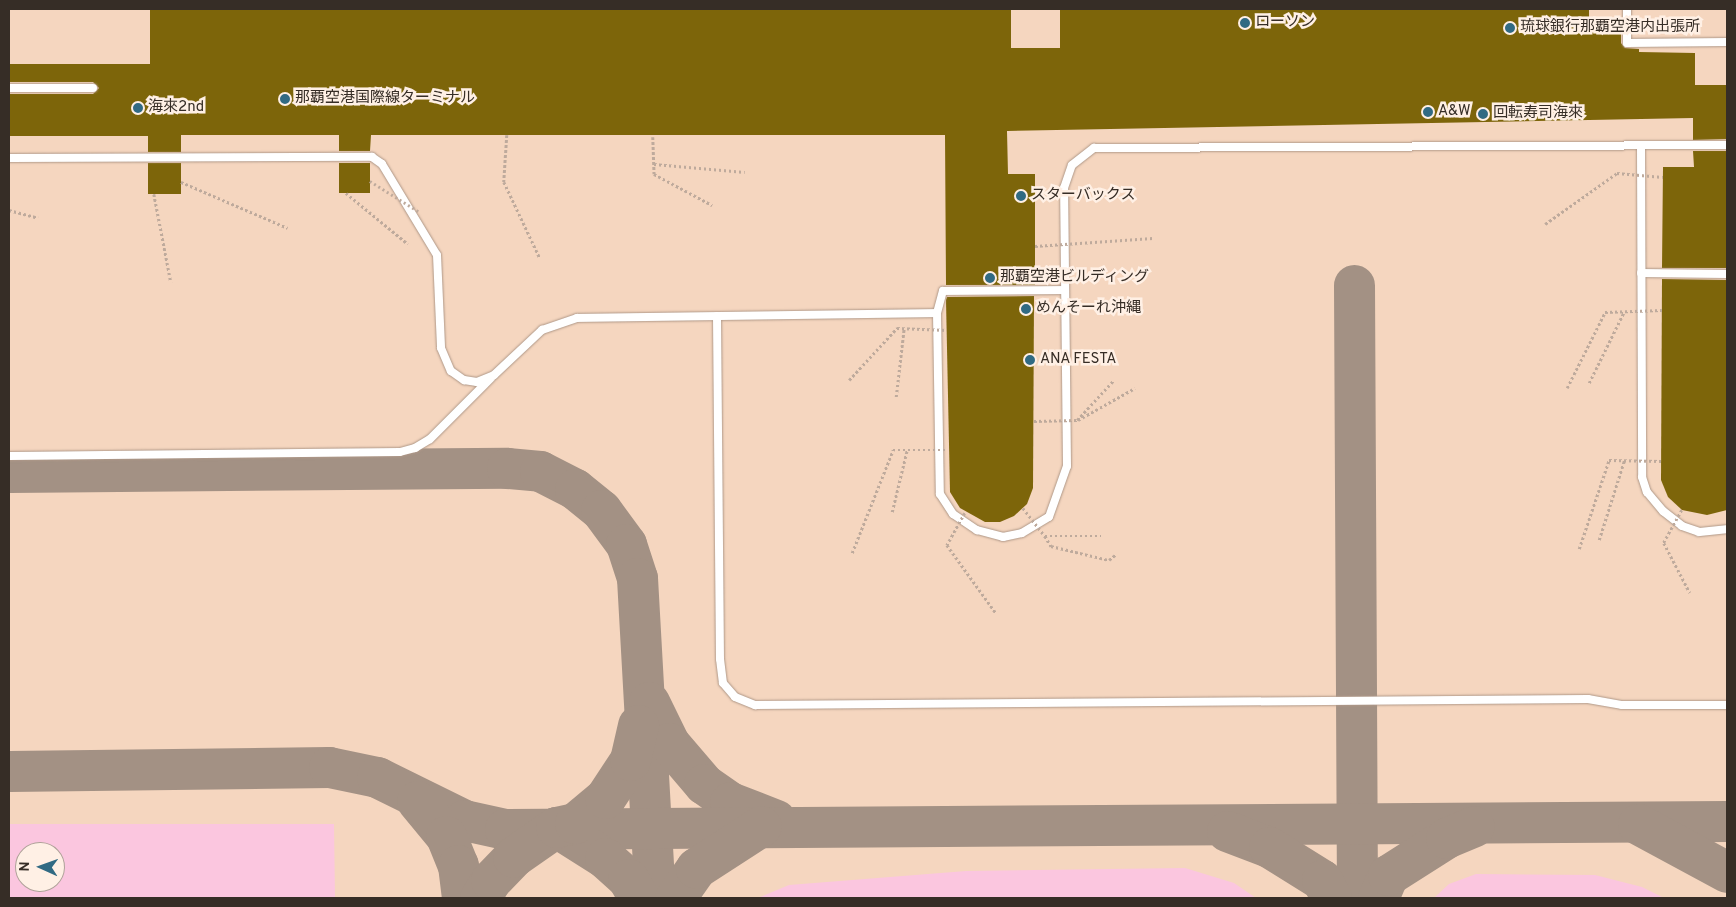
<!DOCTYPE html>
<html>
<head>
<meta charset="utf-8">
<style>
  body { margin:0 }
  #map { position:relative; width:1736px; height:907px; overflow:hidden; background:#f9e0cf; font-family:Overpass,"Noto Sans JP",sans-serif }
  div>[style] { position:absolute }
  .built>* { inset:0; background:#f5d6bf }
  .green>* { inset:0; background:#fbc6df }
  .taxiway>* { height:41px; margin:-20.5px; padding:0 20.5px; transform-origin:20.5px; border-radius:20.5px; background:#a39184 }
  .building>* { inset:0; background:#7d650a; transform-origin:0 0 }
  .path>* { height:2.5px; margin-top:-1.25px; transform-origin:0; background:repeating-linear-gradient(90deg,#beaa9c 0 2.5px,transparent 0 5px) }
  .roads { filter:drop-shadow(0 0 1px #af9888) drop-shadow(0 0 1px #af9888) }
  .service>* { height:8px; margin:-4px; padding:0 4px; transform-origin:4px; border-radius:4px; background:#fff }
  .path-bridge>* { height:2.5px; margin-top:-1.25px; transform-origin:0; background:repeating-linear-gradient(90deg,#beaa9c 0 2.5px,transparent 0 5px) }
  .dots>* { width:14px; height:14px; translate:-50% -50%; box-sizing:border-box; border:2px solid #fff0e5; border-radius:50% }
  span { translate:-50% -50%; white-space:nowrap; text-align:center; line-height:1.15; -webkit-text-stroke:5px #fff0e5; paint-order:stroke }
  .poi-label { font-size:15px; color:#362d26 }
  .left { translate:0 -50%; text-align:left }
  .frame { position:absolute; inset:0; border:10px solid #362d26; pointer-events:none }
  .north { position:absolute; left:15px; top:842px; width:50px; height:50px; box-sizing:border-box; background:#fff0e5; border:1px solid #afa299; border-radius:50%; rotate:272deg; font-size:14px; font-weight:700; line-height:20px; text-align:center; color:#362d26 }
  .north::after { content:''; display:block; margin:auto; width:18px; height:22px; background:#316a83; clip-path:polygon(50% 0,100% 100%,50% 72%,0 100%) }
</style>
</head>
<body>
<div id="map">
  <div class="built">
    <i style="clip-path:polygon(evenodd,9px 9px,1727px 9px,1727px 898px,9px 898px,9px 9px,25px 852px,55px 852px,55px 882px,25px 882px,25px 852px)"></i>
  </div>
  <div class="green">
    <i style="clip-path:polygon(evenodd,9px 824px,334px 824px,335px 898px,9px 898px,9px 824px,25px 852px,55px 852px,55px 882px,25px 882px,25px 852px)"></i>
    <i style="clip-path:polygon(1185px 868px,1234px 883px,1256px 898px,758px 898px,789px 885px,966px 871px)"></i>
    <i style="clip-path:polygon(1476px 874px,1595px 875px,1642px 887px,1664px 898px,1434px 898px,1449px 884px)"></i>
  </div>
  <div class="taxiway">
    <i style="left:1354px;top:285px;width:613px;rotate:89.72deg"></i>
    <i style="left:9px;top:472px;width:498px;rotate:-0.5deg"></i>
    <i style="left:507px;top:468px;width:33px;rotate:5deg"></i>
    <i style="left:540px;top:471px;width:39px;rotate:27deg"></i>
    <i style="left:575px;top:489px;width:33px;rotate:39deg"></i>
    <i style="left:601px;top:510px;width:42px;rotate:53.7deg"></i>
    <i style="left:626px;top:544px;width:36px;rotate:72deg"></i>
    <i style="left:637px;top:578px;width:321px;rotate:86.8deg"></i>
    <i style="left:649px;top:702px;width:46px;rotate:64deg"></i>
    <i style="left:669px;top:743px;width:54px;rotate:49.5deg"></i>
    <i style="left:704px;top:784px;width:32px;rotate:35deg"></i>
    <i style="left:730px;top:802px;width:49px;rotate:21.4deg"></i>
    <i style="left:9px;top:771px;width:320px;rotate:-0.7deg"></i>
    <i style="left:329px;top:767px;width:49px;rotate:11.8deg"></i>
    <i style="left:377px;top:777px;width:97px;rotate:26.3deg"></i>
    <i style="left:464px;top:820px;width:42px;rotate:12.4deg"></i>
    <i style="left:505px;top:829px;width:1222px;rotate:-0.38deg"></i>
    <i style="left:417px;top:801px;width:45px;rotate:50.4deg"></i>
    <i style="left:446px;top:836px;width:31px;rotate:68deg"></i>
    <i style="left:458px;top:865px;width:33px;rotate:83deg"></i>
    <i style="left:1638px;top:824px;width:101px;rotate:28.3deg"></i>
    <i style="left:556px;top:827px;width:58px;rotate:32.3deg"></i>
    <i style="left:605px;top:858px;width:31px;rotate:42deg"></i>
    <i style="left:628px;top:879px;width:22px;rotate:60deg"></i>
    <i style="left:1227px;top:831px;width:45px;rotate:20.9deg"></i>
    <i style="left:1269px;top:847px;width:62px;rotate:31.9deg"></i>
    <i style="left:1322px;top:880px;width:20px;rotate:63deg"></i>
    <i style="left:480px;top:898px;width:21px;rotate:-59deg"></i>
    <i style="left:491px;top:880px;width:32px;rotate:-46deg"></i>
    <i style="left:513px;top:857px;width:52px;rotate:-34.9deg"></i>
    <i style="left:556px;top:827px;width:19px;rotate:-12deg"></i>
    <i style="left:575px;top:823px;width:39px;rotate:-40deg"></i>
    <i style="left:605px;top:798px;width:45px;rotate:-56.7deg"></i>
    <i style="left:630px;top:760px;width:36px;rotate:-77deg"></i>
    <i style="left:675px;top:898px;width:37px;rotate:-55deg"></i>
    <i style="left:696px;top:868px;width:77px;rotate:-32.9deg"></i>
    <i style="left:1378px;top:898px;width:25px;rotate:-67deg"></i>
    <i style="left:1388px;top:875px;width:69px;rotate:-32.5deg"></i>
    <i style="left:1446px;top:838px;width:30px;rotate:-23deg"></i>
  </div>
  <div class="building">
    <i style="clip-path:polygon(150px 9px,1011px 9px,1011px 48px,1060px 48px,1060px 9px,1589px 9px,1589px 19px,1621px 19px,1621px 43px,1625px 48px,1639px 49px,1639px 52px,1695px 53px,1695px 85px,1727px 85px,1727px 139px,1693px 140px,1693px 118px,1007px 131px,1008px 174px,1035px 174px,1035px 285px,946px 285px,945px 135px,371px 135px,370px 151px,339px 151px,339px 135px,181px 135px,181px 152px,148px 152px,148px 136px,9px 136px,9px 94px,93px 94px,99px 88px,93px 82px,9px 82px,9px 64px,150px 64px)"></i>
    <i style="clip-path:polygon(1693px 151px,1727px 151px,1727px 268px,1662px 268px,1663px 167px,1694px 167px)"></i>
    <i style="left:148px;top:163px;width:33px;height:31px"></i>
    <i style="left:339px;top:163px;width:31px;height:30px"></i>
    <i style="clip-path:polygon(1662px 279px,1727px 280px,1727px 510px,1707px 515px,1682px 510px,1668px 497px,1661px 480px)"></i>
    <i style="clip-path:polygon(1034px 296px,1033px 488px,1027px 504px,1014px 516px,1000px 522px,985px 522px,960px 508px,950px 492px,946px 300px,947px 297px)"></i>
  </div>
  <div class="path">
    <i style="left:507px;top:135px;width:47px;rotate:93.7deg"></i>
    <i style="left:504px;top:182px;width:84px;rotate:64.7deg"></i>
    <i style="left:653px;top:137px;width:37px;rotate:88deg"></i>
    <i style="left:654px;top:174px;width:66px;rotate:28.1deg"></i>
    <i style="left:654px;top:164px;width:91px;rotate:5deg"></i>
    <i style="left:181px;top:182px;width:116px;rotate:23.3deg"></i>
    <i style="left:346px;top:193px;width:80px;rotate:39.4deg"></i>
    <i style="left:154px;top:194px;width:90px;rotate:79.1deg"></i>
    <i style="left:9px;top:210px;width:30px;rotate:15deg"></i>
    <i style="left:1589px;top:383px;width:79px;rotate:-63.8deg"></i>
    <i style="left:896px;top:397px;width:69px;rotate:-83.4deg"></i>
    <i style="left:1078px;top:420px;width:65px;rotate:-29.3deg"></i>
    <i style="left:892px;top:512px;width:64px;rotate:-76.4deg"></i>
    <i style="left:1045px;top:536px;width:12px;rotate:59deg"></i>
    <i style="left:1051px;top:546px;width:60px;rotate:13.6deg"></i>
    <i style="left:1109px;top:560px;width:8px;rotate:-40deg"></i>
    <i style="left:1599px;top:540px;width:83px;rotate:-72.4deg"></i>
  </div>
  <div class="roads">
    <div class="service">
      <i style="left:1627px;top:9px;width:34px;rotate:90deg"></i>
      <i style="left:1627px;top:43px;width:100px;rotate:-0.6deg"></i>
      <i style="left:9px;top:88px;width:84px"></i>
      <i style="left:1641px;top:145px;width:332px;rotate:89.8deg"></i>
      <i style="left:1642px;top:477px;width:16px;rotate:72deg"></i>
      <i style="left:1647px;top:492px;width:25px;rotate:50deg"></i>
      <i style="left:1663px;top:511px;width:24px;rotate:38deg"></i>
      <i style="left:1682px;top:526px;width:18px;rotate:19deg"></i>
      <i style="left:1699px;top:532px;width:28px;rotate:-6deg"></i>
      <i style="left:9px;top:158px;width:363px;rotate:-0.2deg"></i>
      <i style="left:372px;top:157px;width:12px;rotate:35deg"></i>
      <i style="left:382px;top:164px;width:106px;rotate:58.9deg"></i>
      <i style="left:437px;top:255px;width:93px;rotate:87.5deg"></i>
      <i style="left:441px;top:348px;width:25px;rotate:67deg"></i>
      <i style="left:451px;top:371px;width:16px;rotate:35deg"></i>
      <i style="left:464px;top:380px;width:13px;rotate:9deg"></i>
      <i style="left:477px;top:382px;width:18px;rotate:-22deg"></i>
      <i style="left:494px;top:375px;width:66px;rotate:-43.2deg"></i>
      <i style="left:542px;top:330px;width:37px;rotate:-19deg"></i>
      <i style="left:577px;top:318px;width:360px;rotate:-0.8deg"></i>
      <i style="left:937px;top:313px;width:181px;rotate:89.1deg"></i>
      <i style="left:940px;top:494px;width:24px;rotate:57deg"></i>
      <i style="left:953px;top:514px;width:29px;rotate:34deg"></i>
      <i style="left:977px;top:530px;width:27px;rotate:15deg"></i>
      <i style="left:1003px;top:537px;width:19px;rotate:-12deg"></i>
      <i style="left:1022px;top:533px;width:31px;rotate:-31deg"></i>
      <i style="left:1049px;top:517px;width:54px;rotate:-70.6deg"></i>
      <i style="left:1067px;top:466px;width:278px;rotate:-90.6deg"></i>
      <i style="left:1064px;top:188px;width:24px;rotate:-71deg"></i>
      <i style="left:1072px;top:165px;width:28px;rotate:-38deg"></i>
      <i style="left:1094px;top:148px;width:633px;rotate:-0.27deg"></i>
      <i style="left:1641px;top:273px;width:86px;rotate:0.7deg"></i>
      <i style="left:937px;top:313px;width:23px;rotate:-75deg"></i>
      <i style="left:943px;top:291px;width:122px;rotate:-0.5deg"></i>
      <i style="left:717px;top:316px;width:343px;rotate:89.5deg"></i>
      <i style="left:720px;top:659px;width:24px;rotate:83deg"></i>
      <i style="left:723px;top:683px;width:18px;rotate:49deg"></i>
      <i style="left:735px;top:697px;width:22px;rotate:22deg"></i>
      <i style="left:755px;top:705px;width:833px;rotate:-0.41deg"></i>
      <i style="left:1588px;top:699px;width:35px;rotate:10deg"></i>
      <i style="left:1622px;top:705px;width:105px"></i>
      <i style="left:9px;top:456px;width:391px;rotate:-0.6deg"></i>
      <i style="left:400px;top:452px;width:16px;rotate:-15deg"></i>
      <i style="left:415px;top:448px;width:17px;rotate:-31deg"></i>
      <i style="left:430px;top:439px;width:86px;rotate:-45deg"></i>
    </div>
  </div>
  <div class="path-bridge">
    <i style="left:370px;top:181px;width:60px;rotate:32.1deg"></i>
    <i style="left:1545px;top:224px;width:88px;rotate:-35.3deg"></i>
    <i style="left:1617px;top:173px;width:46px;rotate:5deg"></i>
    <i style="left:1035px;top:246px;width:118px;rotate:-3.9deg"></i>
    <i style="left:849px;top:380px;width:71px;rotate:-47.3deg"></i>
    <i style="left:897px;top:328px;width:50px;rotate:2.3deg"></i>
    <i style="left:1567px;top:388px;width:85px;rotate:-63.4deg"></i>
    <i style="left:1605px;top:312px;width:57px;rotate:-2deg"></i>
    <i style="left:1034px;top:421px;width:43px;rotate:-1.3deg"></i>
    <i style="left:1077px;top:420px;width:53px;rotate:-47.3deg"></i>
    <i style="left:1023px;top:508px;width:36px;rotate:52deg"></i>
    <i style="left:1045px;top:536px;width:56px"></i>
    <i style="left:1682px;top:510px;width:38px;rotate:119deg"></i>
    <i style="left:1664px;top:543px;width:56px;rotate:62.5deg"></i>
    <i style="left:965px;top:513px;width:37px;rotate:119deg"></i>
    <i style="left:947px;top:545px;width:84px;rotate:54.2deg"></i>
    <i style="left:1579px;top:549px;width:94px;rotate:-71.4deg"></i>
    <i style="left:1609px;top:460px;width:52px;rotate:1.1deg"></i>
    <i style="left:852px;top:553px;width:111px;rotate:-68.3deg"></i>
    <i style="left:893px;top:450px;width:54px"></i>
  </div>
  <div class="dots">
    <i style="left:1245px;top:23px;background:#316a83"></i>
    <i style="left:1510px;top:28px;background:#316a83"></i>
    <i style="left:285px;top:99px;background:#316a83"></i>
    <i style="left:138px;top:108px;background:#316a83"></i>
    <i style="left:1428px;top:112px;background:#316a83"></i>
    <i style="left:1483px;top:114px;background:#316a83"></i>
    <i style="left:1021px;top:196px;background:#316a83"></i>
    <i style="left:990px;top:278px;background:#316a83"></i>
    <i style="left:1026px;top:309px;background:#316a83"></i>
    <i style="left:1030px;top:360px;background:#316a83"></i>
  </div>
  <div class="poi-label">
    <span class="left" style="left:1255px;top:23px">ローソン</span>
    <span class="left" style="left:1520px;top:28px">琉球銀行那覇空港内出張所</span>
    <span class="left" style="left:295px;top:99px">那覇空港国際線ターミナル</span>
    <span class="left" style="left:148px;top:108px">海來2nd</span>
    <span class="left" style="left:1438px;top:112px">A&amp;W</span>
    <span class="left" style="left:1493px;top:114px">回転寿司海來</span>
    <span class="left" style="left:1031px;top:196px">スターバックス</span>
    <span class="left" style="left:1000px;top:278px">那覇空港ビルディング</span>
    <span class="left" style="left:1036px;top:309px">めんそーれ沖縄</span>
    <span class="left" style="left:1040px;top:360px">ANA FESTA</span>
  </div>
  <div class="frame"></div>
  <div class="north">N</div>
</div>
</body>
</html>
